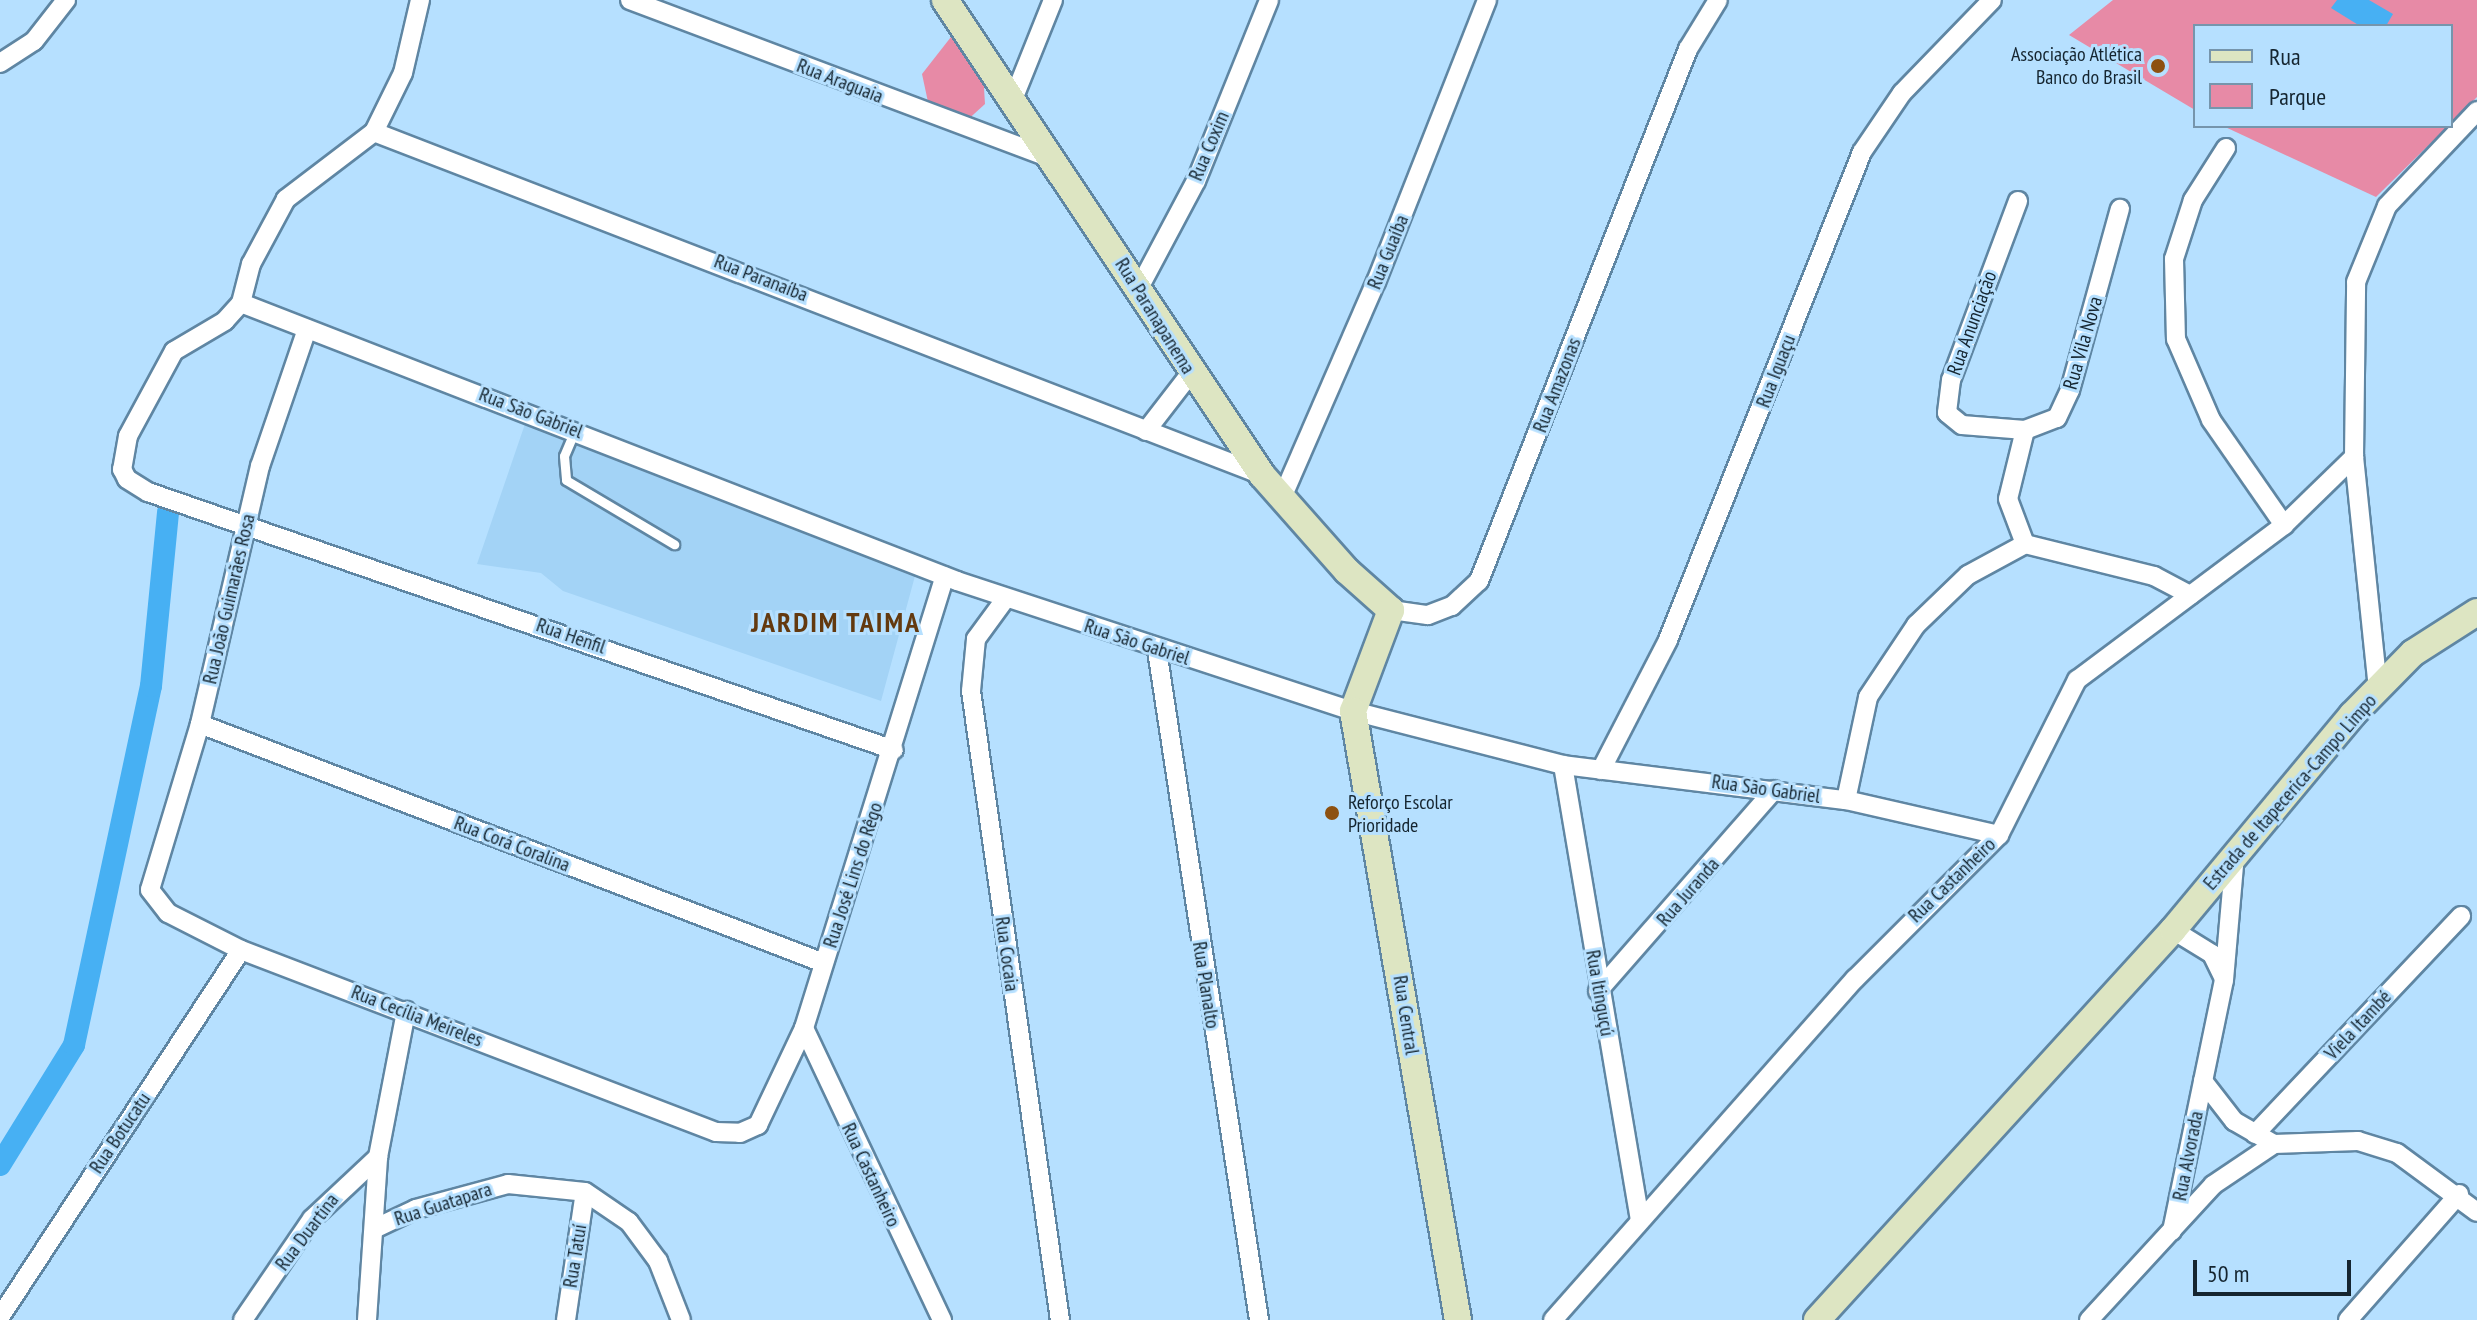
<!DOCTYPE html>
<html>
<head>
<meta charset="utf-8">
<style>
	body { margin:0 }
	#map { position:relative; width:2477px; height:1320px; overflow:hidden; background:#b6e0ff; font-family:"PT Sans Narrow",sans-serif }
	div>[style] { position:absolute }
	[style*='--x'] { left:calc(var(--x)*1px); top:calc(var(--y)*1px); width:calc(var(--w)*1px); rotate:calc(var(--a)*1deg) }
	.built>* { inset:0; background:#a3d3f6 }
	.green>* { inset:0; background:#e78aa6 }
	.water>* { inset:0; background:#47b0f3 }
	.canal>* { height:22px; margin:-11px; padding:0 11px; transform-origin:11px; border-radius:11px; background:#47b0f3 }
	.roads { filter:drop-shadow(2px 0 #5f86a3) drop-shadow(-2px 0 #5f86a3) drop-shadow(0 2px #5f86a3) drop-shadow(0 -2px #5f86a3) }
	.lane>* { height:9px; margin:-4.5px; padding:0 4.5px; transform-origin:4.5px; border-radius:4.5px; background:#fff }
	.street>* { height:18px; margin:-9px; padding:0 9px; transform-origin:9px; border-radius:9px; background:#fff }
	.secondary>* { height:26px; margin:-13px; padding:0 13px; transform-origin:13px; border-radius:13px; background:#dde5c2 }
	.dots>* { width:22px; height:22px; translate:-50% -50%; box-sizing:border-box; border:4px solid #b6e0ff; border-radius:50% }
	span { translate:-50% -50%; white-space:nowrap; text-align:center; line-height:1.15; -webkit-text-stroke:6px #b6e0ff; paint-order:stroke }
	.poi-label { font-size:20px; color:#152530 }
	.right { translate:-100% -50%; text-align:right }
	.left { translate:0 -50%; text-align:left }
	.street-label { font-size:20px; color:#152530 }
	.district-label { font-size:28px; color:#63390f; font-weight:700; letter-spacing:2px }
	.legend { position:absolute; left:2193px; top:24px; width:260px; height:104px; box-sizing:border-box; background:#b6e0ff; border:2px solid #7695ac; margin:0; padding:10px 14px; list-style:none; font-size:24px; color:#152530 }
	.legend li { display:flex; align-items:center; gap:16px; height:40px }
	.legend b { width:40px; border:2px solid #7695ac }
	.scale { position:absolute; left:2193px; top:1260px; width:158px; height:36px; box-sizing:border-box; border:4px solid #152530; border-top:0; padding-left:10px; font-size:24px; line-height:28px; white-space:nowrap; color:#152530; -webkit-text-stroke:6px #b6e0ff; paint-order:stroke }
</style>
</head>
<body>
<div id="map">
	<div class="built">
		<div style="clip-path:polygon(526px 421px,915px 576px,881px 701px,563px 591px,541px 573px,477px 564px)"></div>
	</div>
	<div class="green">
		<div style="clip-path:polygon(2113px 0,2477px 0,2477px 97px,2451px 123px,2451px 26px,2195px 26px,2195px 110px,2069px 35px)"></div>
		<div style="clip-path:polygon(958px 28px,983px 71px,985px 104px,963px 124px,928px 102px,922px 74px)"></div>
		<div style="clip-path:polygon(2223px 126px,2448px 126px,2376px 197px)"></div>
	</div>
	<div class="water">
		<div style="clip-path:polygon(2337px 0,2369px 0,2393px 14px,2386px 26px,2360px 26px,2331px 8px)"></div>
	</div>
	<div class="canal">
		<div style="--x:0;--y:1165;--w:141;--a:-58.3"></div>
		<div style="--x:74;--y:1045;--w:367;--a:-77.9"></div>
		<div style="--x:151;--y:686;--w:175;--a:-84.4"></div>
	</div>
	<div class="roads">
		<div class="lane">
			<div style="--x:575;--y:430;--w:28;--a:113"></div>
			<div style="--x:564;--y:456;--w:24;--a:85"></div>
			<div style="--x:566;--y:480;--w:126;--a:30.7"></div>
		</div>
		<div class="street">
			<div style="--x:420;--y:0;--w:75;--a:103.1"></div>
			<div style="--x:403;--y:73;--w:66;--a:116.2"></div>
			<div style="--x:374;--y:132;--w:111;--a:142.7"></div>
			<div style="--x:286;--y:199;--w:74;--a:118.3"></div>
			<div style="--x:251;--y:264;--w:40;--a:104.4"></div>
			<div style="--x:241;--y:303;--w:24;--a:132"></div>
			<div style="--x:225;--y:321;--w:59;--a:149.5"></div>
			<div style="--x:174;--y:351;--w:97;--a:118.4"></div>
			<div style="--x:128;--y:436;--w:34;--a:100"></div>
			<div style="--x:122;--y:469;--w:11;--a:63"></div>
			<div style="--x:127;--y:479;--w:25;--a:32"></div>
			<div style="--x:148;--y:492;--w:789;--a:19.08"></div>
			<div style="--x:630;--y:0;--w:450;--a:20.6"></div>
			<div style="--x:0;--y:63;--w:40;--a:-32.9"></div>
			<div style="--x:34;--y:41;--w:52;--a:-52"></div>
			<div style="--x:1014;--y:97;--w:105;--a:-68.1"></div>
			<div style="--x:374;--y:132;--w:952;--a:21.12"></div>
			<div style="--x:2226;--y:148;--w:62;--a:122.4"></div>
			<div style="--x:2193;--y:200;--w:62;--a:107.9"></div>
			<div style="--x:2174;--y:259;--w:80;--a:88.6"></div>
			<div style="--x:2176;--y:339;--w:88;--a:66.6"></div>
			<div style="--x:2211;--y:420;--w:128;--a:55.2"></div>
			<div style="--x:2018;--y:201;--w:191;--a:110.5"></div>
			<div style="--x:1951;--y:380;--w:33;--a:97"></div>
			<div style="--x:1947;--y:413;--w:19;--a:39"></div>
			<div style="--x:1962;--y:425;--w:63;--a:4.5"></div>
			<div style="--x:2025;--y:430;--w:34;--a:-21"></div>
			<div style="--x:2057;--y:418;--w:31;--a:-65"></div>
			<div style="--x:2070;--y:390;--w:188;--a:-74.6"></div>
			<div style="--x:1139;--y:288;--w:121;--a:-62"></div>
			<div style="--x:1196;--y:181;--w:195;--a:-68"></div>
			<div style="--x:241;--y:303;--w:768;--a:21.22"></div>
			<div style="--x:957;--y:581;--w:417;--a:18.2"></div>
			<div style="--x:1353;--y:711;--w:217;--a:14.4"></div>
			<div style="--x:1563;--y:765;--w:285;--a:7.1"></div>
			<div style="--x:1846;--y:800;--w:157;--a:12.9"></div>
			<div style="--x:307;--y:329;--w:145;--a:108.9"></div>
			<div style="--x:260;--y:466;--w:265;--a:103.1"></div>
			<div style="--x:200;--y:724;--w:173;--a:106.8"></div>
			<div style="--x:150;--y:890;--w:29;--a:52"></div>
			<div style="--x:168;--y:913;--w:82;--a:26.9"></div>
			<div style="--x:241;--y:950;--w:509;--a:20.96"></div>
			<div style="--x:716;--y:1132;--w:24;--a:2"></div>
			<div style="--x:740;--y:1133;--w:20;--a:-24"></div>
			<div style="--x:758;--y:1125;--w:107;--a:-64.6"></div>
			<div style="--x:804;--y:1028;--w:473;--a:-72.7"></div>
			<div style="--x:2025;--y:430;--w:71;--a:103.8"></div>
			<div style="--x:2008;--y:499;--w:48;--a:69.3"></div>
			<div style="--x:1146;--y:431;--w:72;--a:-52.3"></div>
			<div style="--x:1281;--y:500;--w:238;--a:-66.5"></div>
			<div style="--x:1376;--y:282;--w:303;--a:-68.5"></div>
			<div style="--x:1006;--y:598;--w:51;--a:126.2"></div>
			<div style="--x:976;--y:639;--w:52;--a:95.5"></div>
			<div style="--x:971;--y:691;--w:635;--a:81.95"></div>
			<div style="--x:1391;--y:610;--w:37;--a:8"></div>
			<div style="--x:1428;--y:615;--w:26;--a:-21"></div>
			<div style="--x:1452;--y:606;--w:37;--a:-43"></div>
			<div style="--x:1479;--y:581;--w:572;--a:-68.55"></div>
			<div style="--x:1688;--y:49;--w:57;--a:-58.5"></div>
			<div style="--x:1157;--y:650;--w:678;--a:81.34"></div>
			<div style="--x:2378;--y:689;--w:233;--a:-95.9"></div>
			<div style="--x:2354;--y:457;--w:175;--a:-89.3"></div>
			<div style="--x:2356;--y:282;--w:82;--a:-67.8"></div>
			<div style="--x:2387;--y:206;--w:131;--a:-46.5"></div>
			<div style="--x:200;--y:724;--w:668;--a:20.96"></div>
			<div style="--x:1563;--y:765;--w:462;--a:80.4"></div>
			<div style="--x:1601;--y:770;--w:146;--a:-62.7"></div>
			<div style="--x:1668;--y:640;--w:525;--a:-68.32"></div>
			<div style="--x:1862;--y:152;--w:71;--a:-55.9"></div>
			<div style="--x:1902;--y:93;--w:129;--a:-45.9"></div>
			<div style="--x:1846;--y:800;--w:105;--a:-77.9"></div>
			<div style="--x:1868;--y:697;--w:87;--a:-56.3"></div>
			<div style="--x:1916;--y:625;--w:72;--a:-43.9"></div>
			<div style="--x:1968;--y:575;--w:65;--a:-28.5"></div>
			<div style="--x:2025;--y:544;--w:133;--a:13.9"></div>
			<div style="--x:2154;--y:576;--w:41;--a:27.8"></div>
			<div style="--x:2173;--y:930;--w:46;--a:31.6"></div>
			<div style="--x:2212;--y:954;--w:25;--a:64"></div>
			<div style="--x:1598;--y:991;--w:267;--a:-48.8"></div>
			<div style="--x:804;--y:1028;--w:323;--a:64.7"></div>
			<div style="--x:2203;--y:1081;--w:51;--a:52.2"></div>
			<div style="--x:2234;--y:1121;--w:46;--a:29.9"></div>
			<div style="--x:2274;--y:1144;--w:84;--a:-2"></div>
			<div style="--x:2358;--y:1141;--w:41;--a:17.1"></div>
			<div style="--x:2397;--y:1153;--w:99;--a:36.4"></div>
			<div style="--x:2255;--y:1134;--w:300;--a:-46.6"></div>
			<div style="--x:376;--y:1228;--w:44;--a:-25.4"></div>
			<div style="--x:416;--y:1209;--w:95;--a:-15.2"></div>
			<div style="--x:508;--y:1184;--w:77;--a:5.9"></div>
			<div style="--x:585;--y:1192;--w:53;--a:34.3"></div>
			<div style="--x:629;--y:1222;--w:49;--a:53.4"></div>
			<div style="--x:658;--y:1261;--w:63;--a:68.7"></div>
			<div style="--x:2172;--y:1231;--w:256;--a:-78.3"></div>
			<div style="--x:2224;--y:980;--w:125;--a:-85"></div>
			<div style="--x:0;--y:1317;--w:439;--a:-56.7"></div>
			<div style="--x:243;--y:1320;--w:122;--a:-55.7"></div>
			<div style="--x:312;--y:1219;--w:91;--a:-43.2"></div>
			<div style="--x:378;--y:1157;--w:149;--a:-79.1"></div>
			<div style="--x:367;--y:1320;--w:163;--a:-86.1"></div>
			<div style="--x:566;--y:1320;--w:129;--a:-81.6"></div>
			<div style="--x:1553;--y:1320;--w:456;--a:-48.5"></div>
			<div style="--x:1855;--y:979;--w:204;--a:-45"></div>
			<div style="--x:1999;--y:835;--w:174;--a:-63.3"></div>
			<div style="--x:2077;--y:680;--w:259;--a:-36.8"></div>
			<div style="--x:2284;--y:525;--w:98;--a:-44.2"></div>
			<div style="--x:2089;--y:1320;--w:183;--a:-47.4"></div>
			<div style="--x:2213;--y:1185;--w:73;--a:-33.9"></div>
			<div style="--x:2348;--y:1320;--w:168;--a:-48.6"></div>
		</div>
		<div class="secondary">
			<div style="--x:945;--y:0;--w:571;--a:56.28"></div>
			<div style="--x:1262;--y:475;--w:128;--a:48.5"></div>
			<div style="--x:1347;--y:571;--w:59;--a:41.6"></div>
			<div style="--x:1391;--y:610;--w:108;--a:110.6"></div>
			<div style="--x:1353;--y:711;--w:618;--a:80.22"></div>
			<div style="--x:1817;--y:1320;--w:528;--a:-47.61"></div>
			<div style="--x:2173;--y:930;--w:280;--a:-50.2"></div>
			<div style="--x:2352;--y:715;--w:87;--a:-45.5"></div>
			<div style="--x:2413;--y:653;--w:76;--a:-32.6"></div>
		</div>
	</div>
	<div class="dots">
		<div style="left:2158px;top:66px;background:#8d5111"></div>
		<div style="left:1332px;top:813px;background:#8d5111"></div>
	</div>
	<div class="poi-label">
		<span class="right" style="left:2142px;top:66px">Associação Atlética<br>Banco do Brasil</span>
		<span class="left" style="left:1348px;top:814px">Reforço Escolar<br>Prioridade</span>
	</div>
	<div class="street-label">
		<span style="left:840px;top:81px;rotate:21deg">Rua Araguaia</span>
		<span style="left:1209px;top:146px;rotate:-67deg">Rua Coxim</span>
		<span style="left:1388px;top:252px;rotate:-68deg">Rua Guaíba</span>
		<span style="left:761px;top:278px;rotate:21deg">Rua Paranaíba</span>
		<span style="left:1155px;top:316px;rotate:58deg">Rua Paranapanema</span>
		<span style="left:1972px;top:323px;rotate:-70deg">Rua Anunciação</span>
		<span style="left:2083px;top:343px;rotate:-74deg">Rua Vila Nova</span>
		<span style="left:1776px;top:371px;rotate:-69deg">Rua Iguaçu</span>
		<span style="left:1557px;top:385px;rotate:-69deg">Rua Amazonas</span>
		<span style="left:531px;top:413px;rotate:21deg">Rua São Gabriel</span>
		<span style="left:229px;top:599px;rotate:-77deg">Rua João Guimarães Rosa</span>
		<span style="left:571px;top:636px;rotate:19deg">Rua Henfil</span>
		<span style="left:1137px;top:642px;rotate:18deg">Rua São Gabriel</span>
		<span style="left:1766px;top:789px;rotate:8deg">Rua São Gabriel</span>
		<span style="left:2290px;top:792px;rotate:-49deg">Estrada de Itapecerica-Campo Limpo</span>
		<span style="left:512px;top:844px;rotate:21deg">Rua Corá Coralina</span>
		<span style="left:853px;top:875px;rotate:-72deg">Rua José Lins do Rêgo</span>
		<span style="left:1952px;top:880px;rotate:-44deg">Rua Castanheiro</span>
		<span style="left:1688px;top:892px;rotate:-49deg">Rua Juranda</span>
		<span style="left:1007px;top:954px;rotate:82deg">Rua Cocaia</span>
		<span style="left:1206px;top:985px;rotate:81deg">Rua Planalto</span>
		<span style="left:1600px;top:993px;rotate:80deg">Rua Itinguçú</span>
		<span style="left:1406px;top:1015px;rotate:81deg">Rua Central</span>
		<span style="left:417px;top:1016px;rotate:21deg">Rua Cecília Meireles</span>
		<span style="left:2358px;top:1025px;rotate:-47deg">Viela Itambé</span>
		<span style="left:120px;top:1133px;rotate:-56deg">Rua Botucatu</span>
		<span style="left:2188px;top:1156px;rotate:-79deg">Rua Alvorada</span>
		<span style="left:871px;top:1175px;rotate:65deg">Rua Castanheiro</span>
		<span style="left:443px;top:1204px;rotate:-18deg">Rua Guatapara</span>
		<span style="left:307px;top:1232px;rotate:-53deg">Rua Duartina</span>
		<span style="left:575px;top:1256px;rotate:-81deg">Rua Tatuí</span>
	</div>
	<div class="district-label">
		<span style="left:836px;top:622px">JARDIM TAIMA</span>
	</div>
	<ul class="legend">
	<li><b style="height:10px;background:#dde5c2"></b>Rua</li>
	<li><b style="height:22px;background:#e78aa6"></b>Parque</li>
	</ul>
	<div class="scale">50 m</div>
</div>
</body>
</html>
